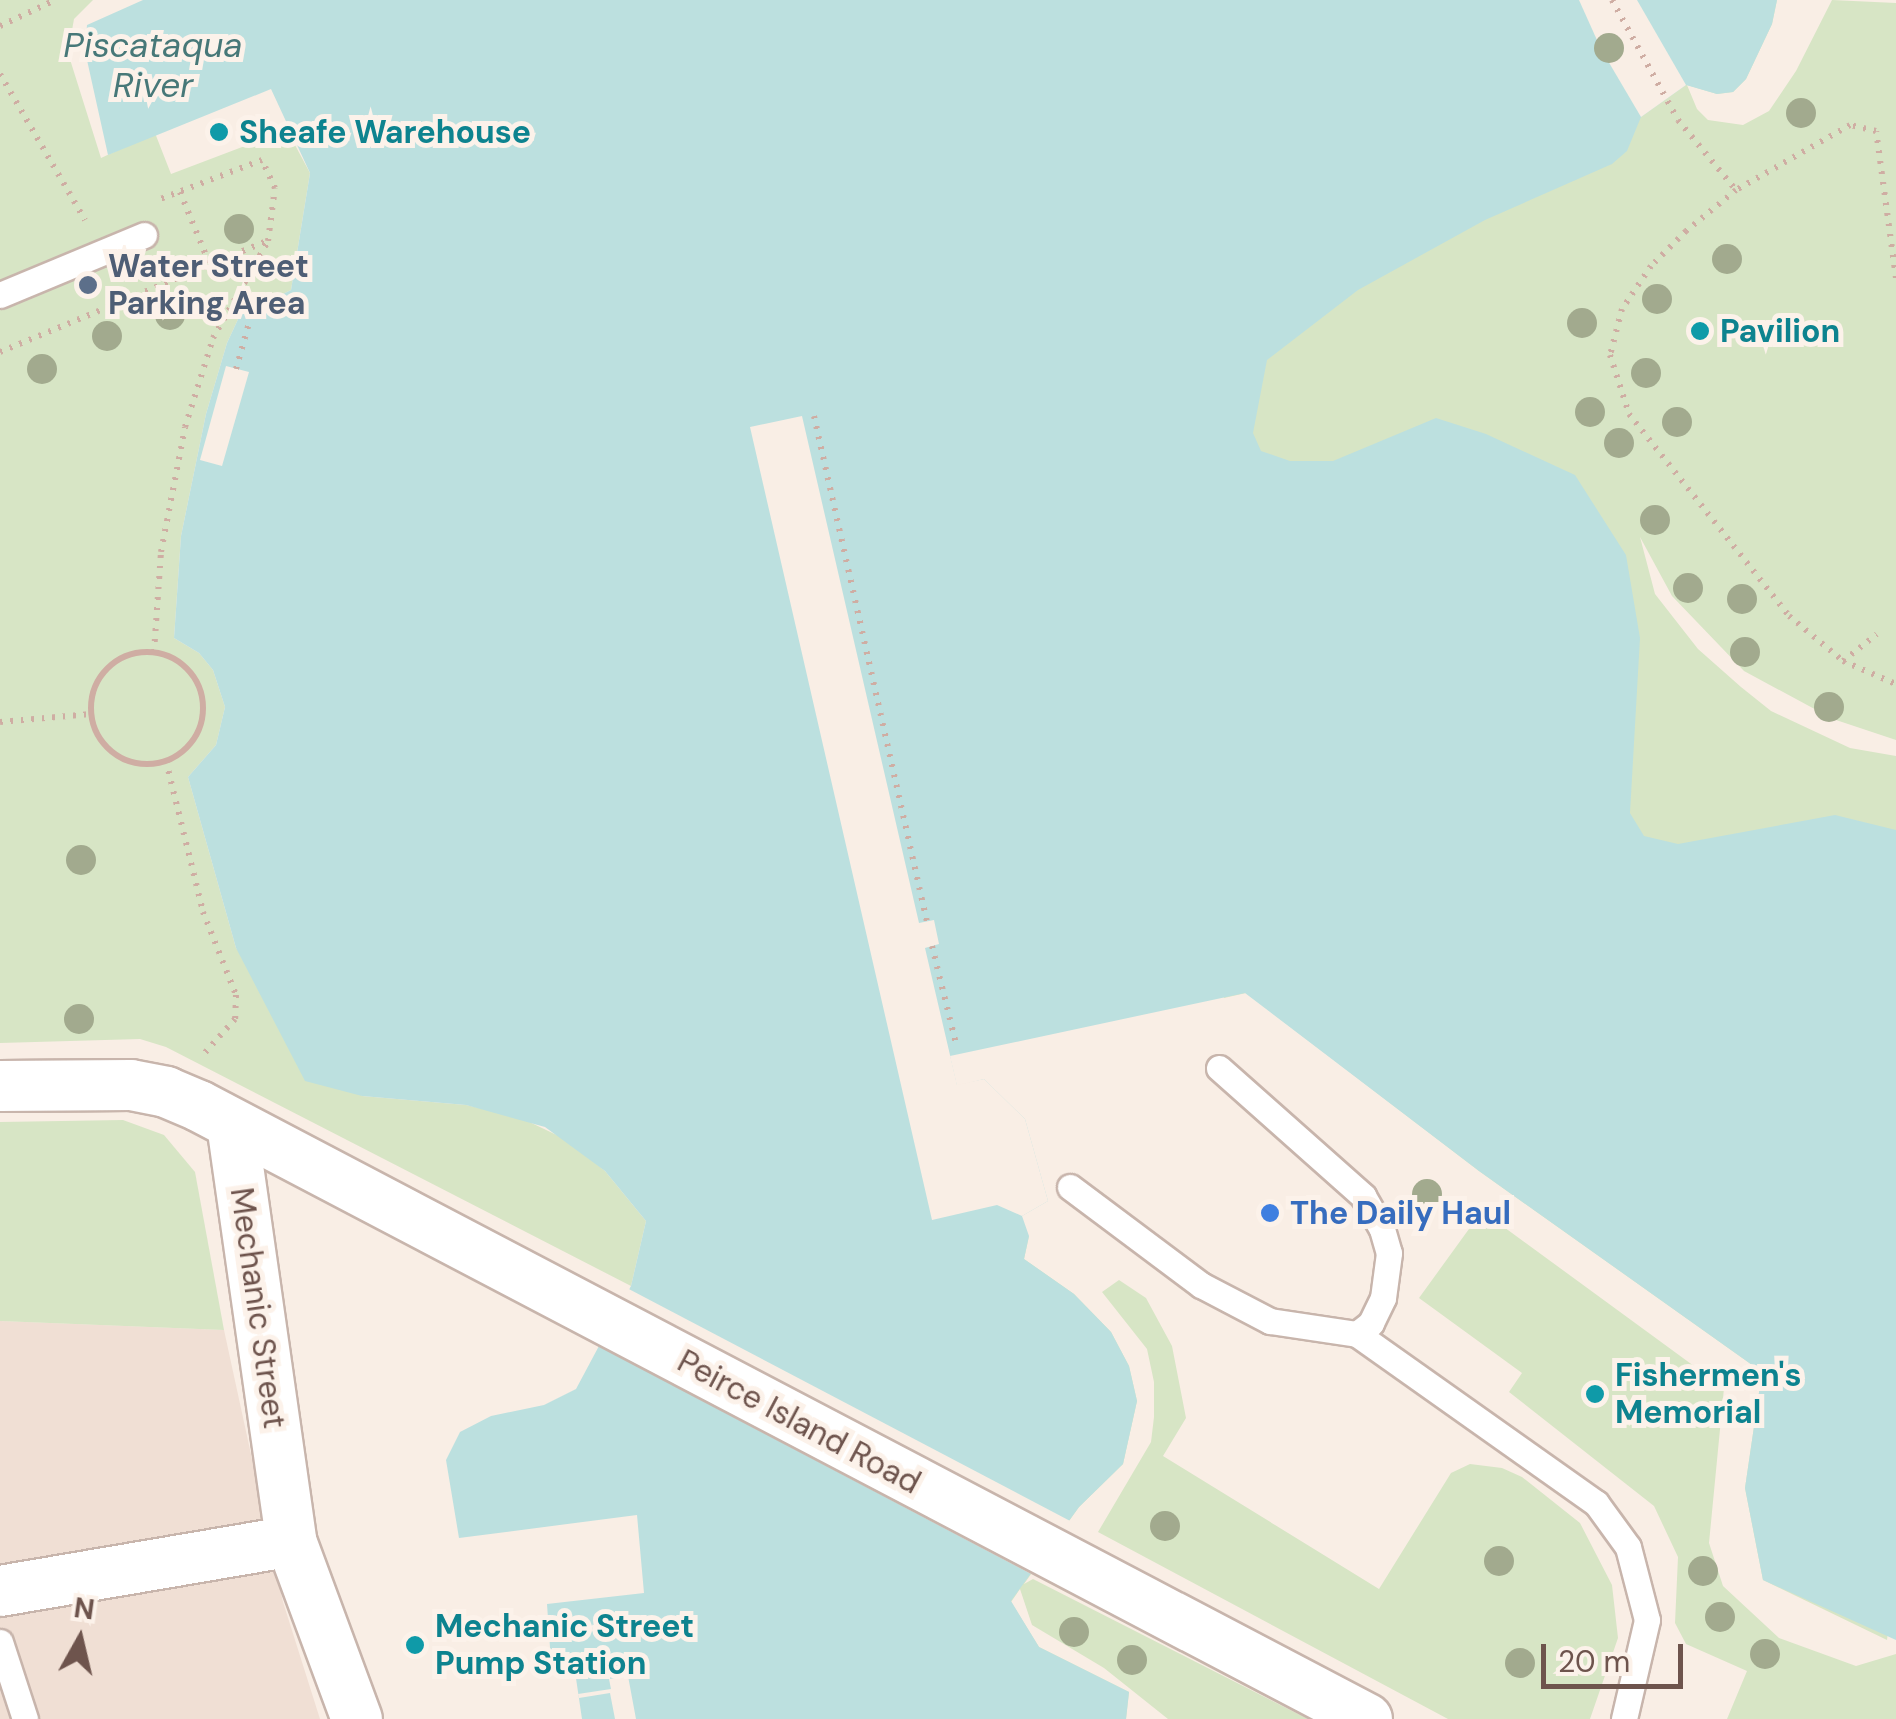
<!DOCTYPE html>
<html>
<head>
<meta charset="utf-8">
<style>
	body { margin:0 }
	#map { position:relative; width:1896px; height:1719px; overflow:hidden; background:#f9eee5; font-family:"DM Sans",sans-serif }
	div>[style] { position:absolute }
	[style*='--x'] { left:calc(var(--x)*1px); top:calc(var(--y)*1px); width:calc(var(--w)*1px); rotate:calc(var(--a)*1deg) }
	.residential>* { inset:0; background:#f0dfd4 }
	.green>* { inset:0; background:#d7e5c5 }
	.water>* { inset:0; background:#bce0df }
	.pier>* { inset:0; background:#f9eee5 }
	.path>* { height:6px; margin-top:-3px; transform-origin:0; background:repeating-linear-gradient(90deg,#cfada3 0 2.5px,transparent 0 10.5px) }
	.path>.ring { margin:-3px; padding:0; box-sizing:content-box; background:none; border:6px solid #cfada3; border-radius:50% }
	.roads { filter:drop-shadow(2px 0 #c8b5ac) drop-shadow(-2px 0 #c8b5ac) drop-shadow(0 2px #c8b5ac) drop-shadow(0 -2px #c8b5ac) }
	.service>* { height:25px; margin:-12.5px; padding:0 12.5px; transform-origin:12.5px; border-radius:12.5px; background:#fff }
	.minor>* { height:50px; margin:-25px; padding:0 25px; transform-origin:25px; border-radius:25px; background:#fff }
	.trees>* { width:30px; height:30px; margin:-15px; border-radius:50%; background:#a2aa8e }
	.dots>* { width:28px; height:28px; translate:-50% -50%; box-sizing:border-box; border:5px solid #fcf2ea; border-radius:50% }
	span { translate:-50% -50%; white-space:nowrap; text-align:center; line-height:1.15; -webkit-text-stroke:10px #fcf2ea; paint-order:stroke }
	.culture-label { font-size:32px; color:#0d838f; font-weight:700 }
	.left { translate:0 -50%; text-align:left }
	.service-label { font-size:32px; color:#4e5e75; font-weight:700 }
	.shop-label { font-size:32px; color:#366cbe; font-weight:700 }
	.street-label { font-size:32px; color:#6e544d }
	.water-label { font-size:35px; color:#477878; font-style:italic }
	.north { position:absolute; left:30px; top:1589px; width:100px; height:100px; -webkit-text-stroke:8px #fcf2ea; paint-order:stroke; rotate:8deg; font-size:28px; font-weight:700; line-height:40px; text-align:center; color:#6e544d }
	.north::after { content:''; display:block; margin:auto; width:35px; height:45px; background:#6e544d; clip-path:polygon(50% 0,100% 100%,50% 72%,0 100%) }
	.scale { position:absolute; left:1541px; top:1644px; width:142px; height:45px; box-sizing:border-box; border:5px solid #6e544d; border-top:0; padding-left:12px; font-size:30px; line-height:35px; white-space:nowrap; color:#6e544d; -webkit-text-stroke:8px #fcf2ea; paint-order:stroke }
</style>
</head>
<body>
<div id="map">
	<div class="residential">
		<div style="clip-path:polygon(0 1321px,224px 1330px,283px 1602px,320px 1719px,0 1719px)"></div>
	</div>
	<div class="green">
		<div style="clip-path:polygon(0 0,93px 0,74px 19px,68px 53px,101px 158px,155px 133px,171px 174px,287px 130px,310px 173px,291px 290px,240px 315px,227px 343px,206px 414px,181px 536px,174px 638px,199px 653px,213px 670px,225px 707px,216px 745px,188px 777px,236px 948px,362px 1096px,466px 1105px,519px 1117px,567px 1140px,605px 1171px,646px 1221px,631px 1286px,166px 1047px,140px 1039px,0 1043px)"></div>
		<div style="clip-path:polygon(1777px 0,1772px 24px,1746px 79px,1733px 92px,1717px 94px,1687px 85px,1697px 109px,1708px 120px,1743px 125px,1769px 111px,1796px 71px,1832px 0,1896px 3px,1896px 740px,1833px 719px,1744px 671px,1672px 596px,1640px 537px,1655px 594px,1698px 649px,1741px 687px,1771px 711px,1850px 748px,1896px 756px,1896px 1565px,1887px 1640px,1763px 1580px,1745px 1488px,1762px 1372px,1479px 1171px,1246px 993px,1224px 998px,1045px 153px)"></div>
		<div style="clip-path:polygon(123px 1120px,164px 1135px,195px 1172px,224px 1330px,0 1321px,0 1122px)"></div>
		<div style="clip-path:polygon(1482px 1211px,1724px 1388px,1709px 1543px,1723px 1586px,1779px 1638px,1856px 1666px,1896px 1654px,1896px 1719px,1727px 1719px,1747px 1671px,1686px 1644px,1675px 1623px,1678px 1557px,1654px 1506px,1509px 1392px,1522px 1373px,1419px 1298px)"></div>
		<div style="clip-path:polygon(1029px 1236px,1024px 1259px,1074px 1294px,1111px 1332px,1129px 1366px,1137px 1401px,1123px 1464px,1079px 1507px,1024px 1584px,1033px 1579px,1308px 1719px,1168px 1719px,1104px 1668px,1032px 1625px,1020px 1589px,1011px 1602px,1039px 1647px,1129px 1692px,1126px 1719px,1024px 1719px,997px 1609px,1000px 1243px)"></div>
		<div style="clip-path:polygon(1119px 1280px,1146px 1298px,1172px 1346px,1186px 1418px,1163px 1456px,1379px 1589px,1451px 1473px,1470px 1464px,1502px 1468px,1522px 1477px,1580px 1523px,1612px 1585px,1618px 1638px,1590px 1719px,1448px 1719px,1098px 1532px,1151px 1442px,1154px 1417px,1154px 1382px,1147px 1349px,1102px 1292px)"></div>
	</div>
	<div class="water">
		<div style="clip-path:polygon(143px 0,1777px 0,1772px 24px,1746px 79px,1733px 92px,1717px 94px,1686px 85px,1641px 117px,1627px 151px,1612px 164px,1485px 220px,1358px 290px,1267px 360px,1253px 433px,1261px 451px,1290px 461px,1333px 461px,1436px 418px,1486px 434px,1575px 475px,1626px 555px,1640px 638px,1630px 813px,1644px 836px,1678px 844px,1835px 815px,1896px 830px,1896px 1640px,1763px 1580px,1745px 1488px,1762px 1372px,1479px 1171px,1245px 993px,950px 1056px,957px 1086px,984px 1079px,1025px 1119px,1048px 1201px,1022px 1216px,1029px 1236px,1024px 1259px,1074px 1294px,1111px 1332px,1129px 1366px,1137px 1401px,1123px 1464px,1079px 1507px,1011px 1601px,1039px 1647px,1129px 1692px,1126px 1719px,582px 1719px,573px 1658px,551px 1662px,547px 1604px,644px 1593px,637px 1515px,459px 1538px,446px 1460px,460px 1432px,491px 1416px,544px 1405px,576px 1389px,631px 1286px,646px 1221px,605px 1171px,545px 1127px,466px 1105px,362px 1096px,305px 1081px,236px 948px,188px 777px,216px 745px,225px 707px,213px 670px,199px 653px,174px 638px,181px 536px,206px 414px,227px 343px,240px 315px,291px 290px,310px 173px,271px 89px,108px 155px,85px 51px,87px 25px)"></div>
	</div>
	<div class="pier">
		<div style="clip-path:polygon(1579px 0,1637px 0,1686px 85px,1641px 117px,1601px 49px)"></div>
		<div style="clip-path:polygon(226px 366px,249px 372px,222px 466px,200px 460px)"></div>
		<div style="clip-path:polygon(802px 416px,919px 923px,934px 920px,939px 944px,925px 948px,957px 1085px,984px 1079px,1025px 1119px,1048px 1201px,1022px 1216px,997px 1205px,932px 1220px,750px 427px)"></div>
		<div style="clip-path:polygon(625px 1287px,1074px 1523px,1035px 1576px,593px 1343px)"></div>
		<div style="clip-path:polygon(628px 1676px,636px 1719px,615px 1719px,610px 1693px,579px 1698px,578px 1694px,611px 1689px,609px 1679px)"></div>
	</div>
	<div class="path">
		<div style="--x:1612;--y:0;--w:137;--a:61.2"></div>
		<div style="--x:1678;--y:120;--w:91;--a:50.4"></div>
		<div style="--x:0;--y:26;--w:61;--a:-25.3"></div>
		<div style="--x:0;--y:74;--w:169;--a:59.8"></div>
		<div style="--x:180;--y:192;--w:79;--a:67.7"></div>
		<div style="--x:1896;--y:278;--w:148;--a:-97.7"></div>
		<div style="--x:1876;--y:131;--w:27;--a:-167"></div>
		<div style="--x:1850;--y:125;--w:131;--a:150.3"></div>
		<div style="--x:1736;--y:190;--w:65;--a:140.6"></div>
		<div style="--x:1686;--y:231;--w:49;--a:135"></div>
		<div style="--x:1651;--y:266;--w:52;--a:124"></div>
		<div style="--x:1622;--y:309;--w:48;--a:104.6"></div>
		<div style="--x:1610;--y:355;--w:62;--a:72.1"></div>
		<div style="--x:1629;--y:414;--w:258;--a:51.6"></div>
		<div style="--x:1789;--y:616;--w:70;--a:39.8"></div>
		<div style="--x:1843;--y:661;--w:58;--a:23.5"></div>
		<div style="--x:0;--y:352;--w:289;--a:-22.6"></div>
		<div style="--x:236;--y:369;--w:62;--a:-74.2"></div>
		<div style="--x:814;--y:416;--w:518;--a:77.41"></div>
		<div style="--x:154;--y:652;--w:100;--a:-86"></div>
		<div style="--x:161;--y:552;--w:127;--a:-79.1"></div>
		<div style="--x:185;--y:427;--w:93;--a:-72.5"></div>
		<div style="--x:213;--y:338;--w:112;--a:-60.4"></div>
		<div style="--x:268;--y:241;--w:53;--a:-82.5"></div>
		<div style="--x:275;--y:188;--w:31;--a:-115"></div>
		<div style="--x:262;--y:160;--w:111;--a:159"></div>
		<div class="ring" style="left:91px;top:652px;width:106px;height:106px"></div>
		<div style="--x:1843;--y:661;--w:43;--a:-38.5"></div>
		<div style="--x:0;--y:722;--w:91;--a:-5"></div>
		<div style="--x:166;--y:761;--w:155;--a:76.2"></div>
		<div style="--x:203;--y:912;--w:89;--a:68.3"></div>
		<div style="--x:236;--y:995;--w:24;--a:92"></div>
		<div style="--x:235;--y:1019;--w:50;--a:131.7"></div>
		<div style="--x:932;--y:946;--w:101;--a:76.2"></div>
	</div>
	<div class="roads">
		<div class="service">
			<div style="--x:0;--y:295;--w:156;--a:-22.6"></div>
			<div style="--x:1219;--y:1068;--w:193;--a:41.6"></div>
			<div style="--x:1363;--y:1196;--w:38;--a:60"></div>
			<div style="--x:1382;--y:1229;--w:25;--a:74"></div>
			<div style="--x:1389;--y:1253;--w:45;--a:97.6"></div>
			<div style="--x:1383;--y:1298;--w:28;--a:116"></div>
			<div style="--x:1371;--y:1323;--w:18;--a:142"></div>
			<div style="--x:1357;--y:1334;--w:293;--a:35.3"></div>
			<div style="--x:1596;--y:1503;--w:54;--a:54"></div>
			<div style="--x:1628;--y:1547;--w:75;--a:75.4"></div>
			<div style="--x:1647;--y:1620;--w:102;--a:103.1"></div>
			<div style="--x:1070;--y:1187;--w:164;--a:36.8"></div>
			<div style="--x:1201;--y:1285;--w:78;--a:27.6"></div>
			<div style="--x:1270;--y:1321;--w:88;--a:8.5"></div>
			<div style="--x:0;--y:1642;--w:81;--a:72"></div>
		</div>
		<div class="minor">
			<div style="--x:0;--y:1086;--w:131;--a:-0.4"></div>
			<div style="--x:131;--y:1085;--w:36;--a:11"></div>
			<div style="--x:166;--y:1092;--w:36;--a:23"></div>
			<div style="--x:199;--y:1106;--w:1319;--a:27.69"></div>
			<div style="--x:232;--y:1124;--w:421;--a:81.9"></div>
			<div style="--x:291;--y:1541;--w:190;--a:69.7"></div>
			<div style="--x:0;--y:1591;--w:295;--a:-9.7"></div>
		</div>
	</div>
	<div class="trees">
		<div style="left:1609px;top:48px"></div>
		<div style="left:1801px;top:113px"></div>
		<div style="left:239px;top:229px"></div>
		<div style="left:1727px;top:259px"></div>
		<div style="left:1657px;top:299px"></div>
		<div style="left:170px;top:315px"></div>
		<div style="left:1582px;top:323px"></div>
		<div style="left:107px;top:336px"></div>
		<div style="left:42px;top:369px"></div>
		<div style="left:1646px;top:373px"></div>
		<div style="left:1590px;top:412px"></div>
		<div style="left:1677px;top:422px"></div>
		<div style="left:1619px;top:443px"></div>
		<div style="left:1655px;top:520px"></div>
		<div style="left:1688px;top:588px"></div>
		<div style="left:1742px;top:599px"></div>
		<div style="left:1745px;top:652px"></div>
		<div style="left:1829px;top:707px"></div>
		<div style="left:81px;top:860px"></div>
		<div style="left:79px;top:1019px"></div>
		<div style="left:1427px;top:1194px"></div>
		<div style="left:1165px;top:1526px"></div>
		<div style="left:1499px;top:1561px"></div>
		<div style="left:1703px;top:1571px"></div>
		<div style="left:1720px;top:1617px"></div>
		<div style="left:1074px;top:1632px"></div>
		<div style="left:1765px;top:1654px"></div>
		<div style="left:1132px;top:1660px"></div>
		<div style="left:1520px;top:1663px"></div>
	</div>
	<div class="dots">
		<div style="left:219px;top:132px;background:#0f9aa8"></div>
		<div style="left:88px;top:285px;background:#5c6f8a"></div>
		<div style="left:1700px;top:331px;background:#0f9aa8"></div>
		<div style="left:1270px;top:1213px;background:#3f7fe0"></div>
		<div style="left:1595px;top:1394px;background:#0f9aa8"></div>
		<div style="left:415px;top:1645px;background:#0f9aa8"></div>
	</div>
	<div class="culture-label">
		<span class="left" style="left:239px;top:132px">Sheafe Warehouse</span>
		<span class="left" style="left:1720px;top:331px">Pavilion</span>
		<span class="left" style="left:1615px;top:1394px">Fishermen's<br>Memorial</span>
		<span class="left" style="left:435px;top:1645px">Mechanic Street<br>Pump Station</span>
	</div>
	<div class="service-label">
		<span class="left" style="left:108px;top:285px">Water Street<br>Parking Area</span>
	</div>
	<div class="shop-label">
		<span class="left" style="left:1290px;top:1213px">The Daily Haul</span>
	</div>
	<div class="street-label">
		<span style="left:258px;top:1308px;rotate:82deg">Mechanic Street</span>
		<span style="left:799px;top:1422px;rotate:28deg">Peirce Island Road</span>
	</div>
	<div class="water-label">
		<span style="left:153px;top:65px">Piscataqua<br>River</span>
	</div>
	<div class="north">N</div>
	<div class="scale">20 m</div>
</div>
</body>
</html>
